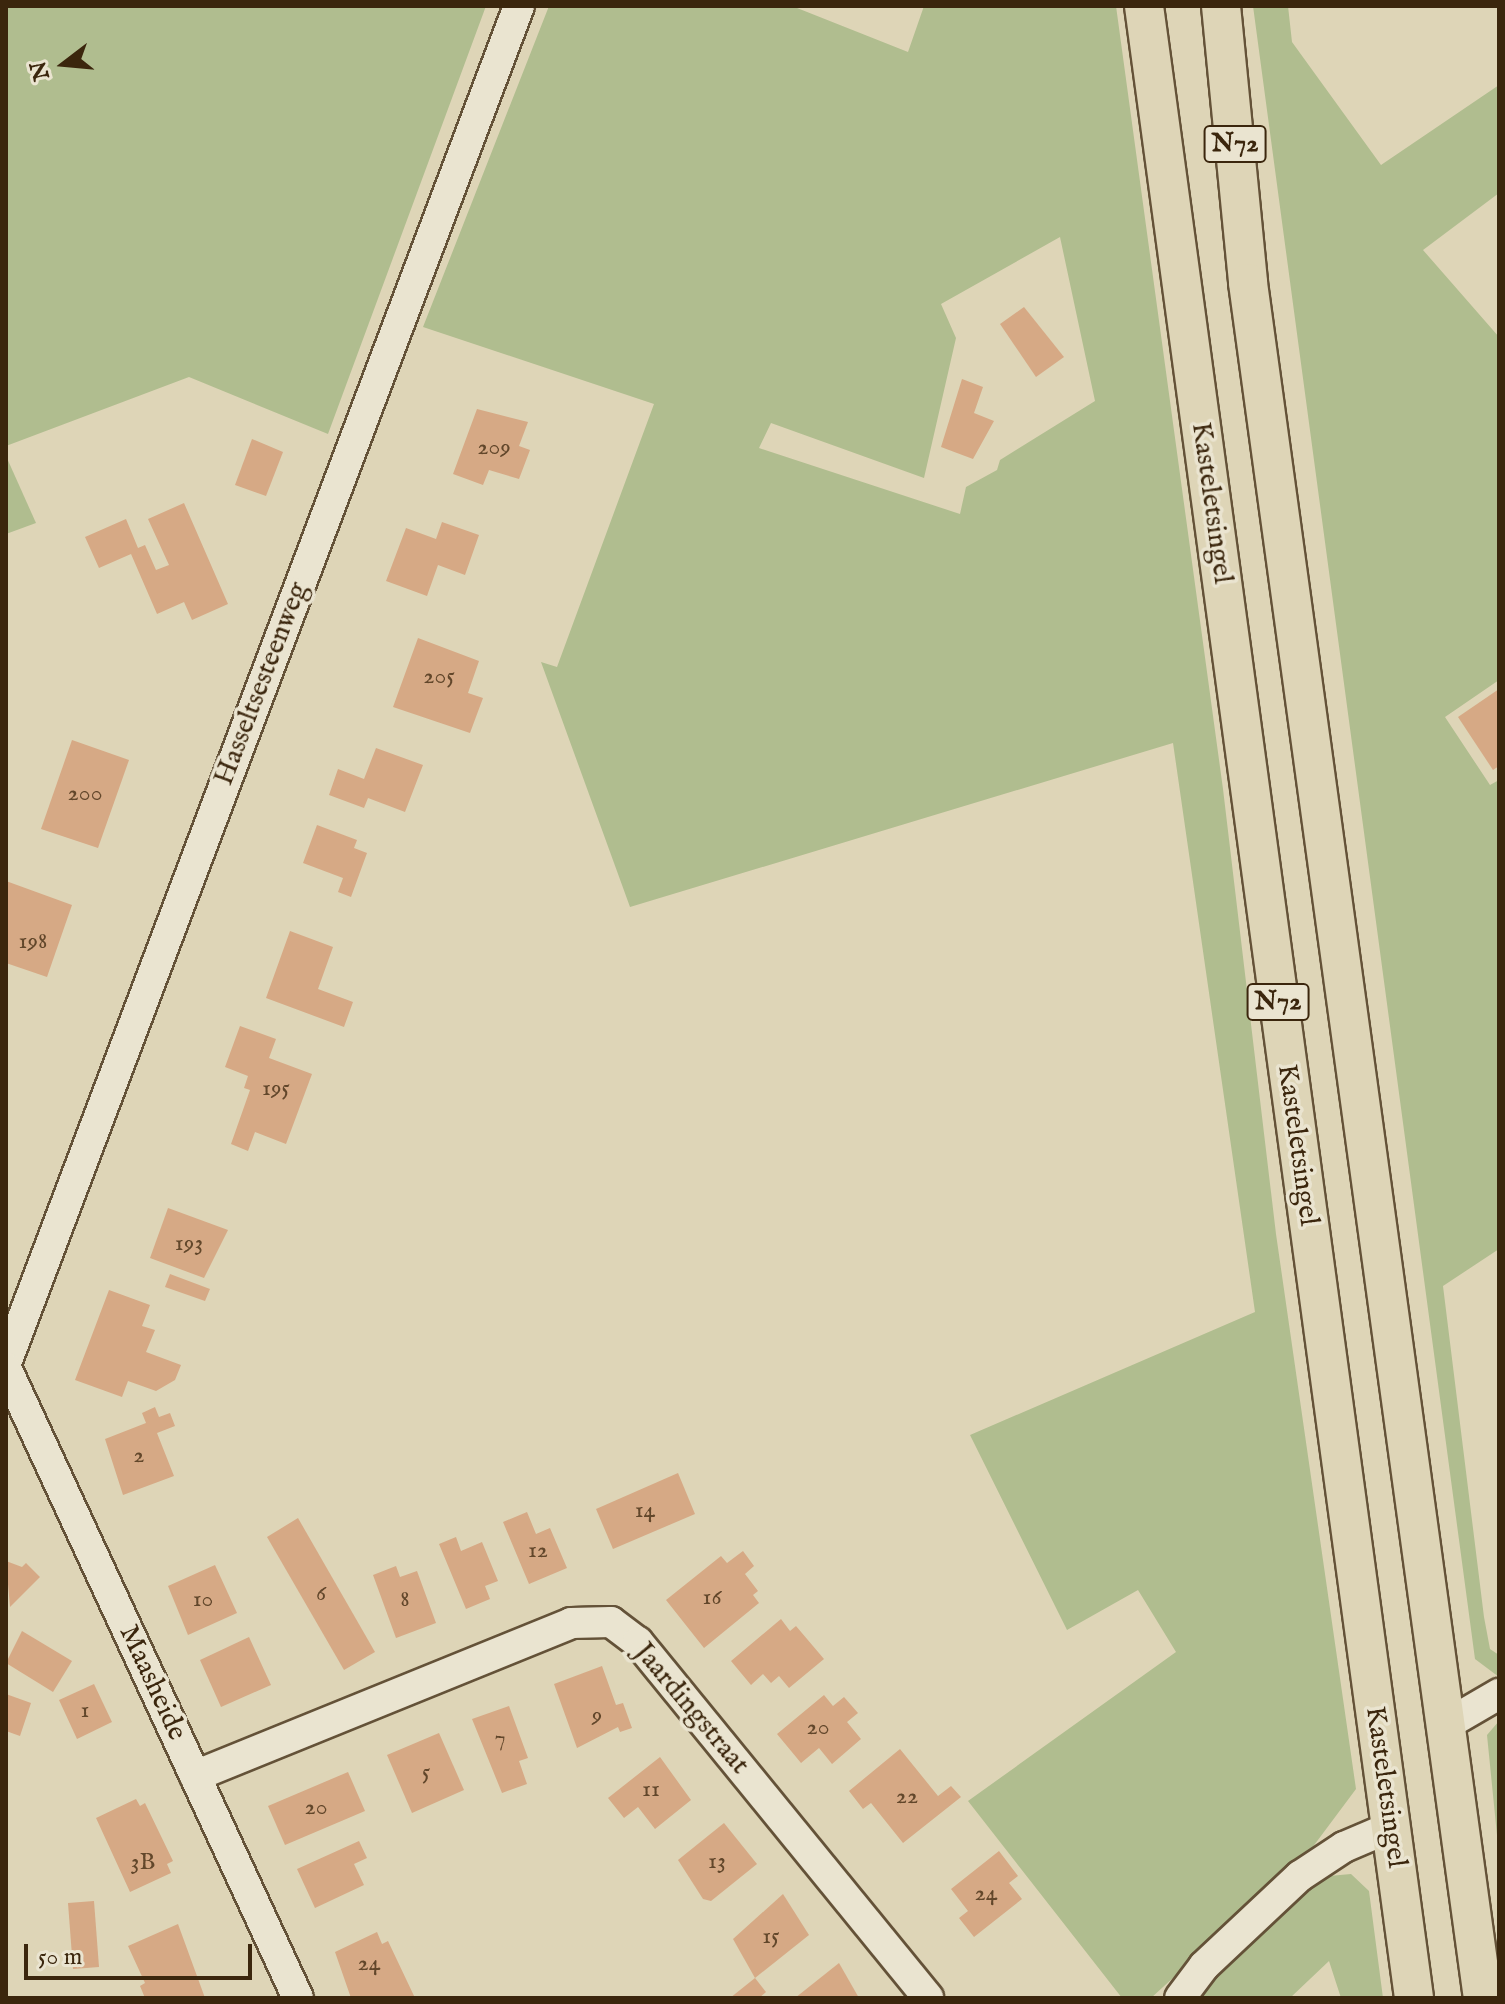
<!DOCTYPE html>
<html>
<head>
<meta charset="utf-8">
<style>
	body { margin:0 }
	#map { position:relative; width:1505px; height:2004px; overflow:hidden; background:#ded5b7; font-family:"IM FELL English",serif }
	div>[style] { position:absolute }
	[style*='--x'] { left:calc(var(--x)*1px); top:calc(var(--y)*1px); width:calc(var(--w)*1px); rotate:calc(var(--a)*1deg) }
	.green>* { inset:0; background:#b0bd8f }
	.building>* { inset:0; background:#d6a985 }
	.roads { filter:drop-shadow(2px 0 #645238) drop-shadow(-2px 0 #645238) drop-shadow(0 2px #645238) drop-shadow(0 -2px #645238) }
	.minor>* { height:30px; margin:-15px; padding:0 15px; transform-origin:15px; border-radius:15px; background:#eae4d0 }
	.major>* { height:38px; margin:-19px; padding:0 19px; transform-origin:19px; border-radius:19px; background:#ded5b7 }
	span { translate:-50% -50%; white-space:nowrap; text-align:center; line-height:1.15; -webkit-text-stroke:7px #eae4d0; paint-order:stroke }
	.number-label { font-size:24px; color:#62472b }
	.number-label span { -webkit-text-stroke-width:0 }
	.shield-label span { padding:2px 6px; background:#eae4d0; border:2px solid; border-radius:6px; -webkit-text-stroke-width:0 }
	.shield-label { font-size:26px; color:#3b260d; font-weight:700 }
	.street-label { font-size:28px; color:#3b260d }
	.frame { position:absolute; inset:0; border:8px solid #3b260d; pointer-events:none }
	.north { position:absolute; left:24px; top:24px; width:80px; height:80px; -webkit-text-stroke:6px #eae4d0; paint-order:stroke; rotate:254deg; font-size:22px; font-weight:700; line-height:32px; text-align:center; color:#3b260d }
	.north::after { content:''; display:block; margin:auto; width:28px; height:36px; background:#3b260d; clip-path:polygon(50% 0,100% 100%,50% 72%,0 100%) }
	.scale { position:absolute; left:24px; top:1944px; width:228px; height:36px; box-sizing:border-box; border:4px solid #3b260d; border-top:0; padding-left:10px; font-size:24px; line-height:28px; white-space:nowrap; color:#3b260d; -webkit-text-stroke:6px #eae4d0; paint-order:stroke }
</style>
</head>
<body>
<div id="map">
	<div class="green">
		<div style="clip-path:polygon(6px 6px,486px 6px,328px 434px,189px 377px,6px 446px)"></div>
		<div style="clip-path:polygon(evenodd,549px 6px,792px 6px,908px 52px,924px 6px,1116px 6px,1223px 789px,1276px 1234px,1356px 1789px,1306px 1856px,1151px 1998px,1122px 1998px,968px 1801px,1176px 1652px,1138px 1590px,1067px 1630px,970px 1435px,1255px 1312px,1173px 743px,630px 907px,541px 662px,557px 667px,654px 404px,423px 327px,549px 6px,1060px 237px,1095px 401px,1000px 460px,997px 470px,966px 487px,960px 514px,759px 448px,771px 423px,924px 478px,956px 338px,941px 304px,1060px 237px)"></div>
		<div style="clip-path:polygon(1253px 6px,1288px 6px,1292px 42px,1381px 165px,1499px 85px,1499px 193px,1423px 250px,1499px 337px,1499px 680px,1445px 717px,1490px 785px,1499px 780px,1499px 1249px,1443px 1286px,1484px 1617px,1490px 1649px,1499px 1655px,1499px 1677px,1475px 1659px)"></div>
		<div style="clip-path:polygon(6px 456px,36px 523px,6px 534px)"></div>
		<div style="clip-path:polygon(1499px 1721px,1499px 1855px,1487px 1735px)"></div>
		<div style="clip-path:polygon(1351px 1874px,1369px 1891px,1383px 1998px,1341px 1998px,1329px 1961px,1290px 1998px,1196px 1998px,1310px 1889px,1329px 1876px)"></div>
	</div>
	<div class="building">
		<div style="clip-path:polygon(1024px 307px,1064px 357px,1036px 377px,1000px 324px)"></div>
		<div style="clip-path:polygon(962px 379px,983px 387px,974px 413px,994px 421px,973px 459px,941px 447px)"></div>
		<div style="clip-path:polygon(477px 409px,528px 422px,519px 446px,530px 450px,519px 479px,489px 470px,483px 485px,453px 474px)"></div>
		<div style="clip-path:polygon(252px 439px,283px 452px,266px 496px,235px 485px)"></div>
		<div style="clip-path:polygon(184px 503px,228px 604px,192px 620px,184px 602px,157px 614px,131px 554px,99px 568px,85px 537px,126px 519px,138px 548px,145px 545px,156px 570px,169px 565px,148px 519px)"></div>
		<div style="clip-path:polygon(442px 522px,479px 535px,465px 575px,438px 565px,427px 596px,386px 581px,406px 528px,436px 539px)"></div>
		<div style="clip-path:polygon(418px 638px,479px 661px,468px 693px,483px 698px,470px 733px,393px 707px)"></div>
		<div style="clip-path:polygon(1499px 689px,1499px 766px,1493px 770px,1458px 717px)"></div>
		<div style="clip-path:polygon(72px 740px,129px 760px,98px 848px,41px 829px)"></div>
		<div style="clip-path:polygon(376px 748px,423px 765px,405px 812px,368px 798px,364px 808px,329px 795px,338px 769px,364px 779px)"></div>
		<div style="clip-path:polygon(317px 825px,357px 840px,354px 848px,367px 853px,351px 897px,338px 892px,343px 878px,303px 863px)"></div>
		<div style="clip-path:polygon(6px 881px,72px 905px,47px 977px,6px 963px)"></div>
		<div style="clip-path:polygon(290px 931px,333px 947px,318px 989px,353px 1002px,344px 1027px,266px 998px)"></div>
		<div style="clip-path:polygon(240px 1026px,276px 1039px,269px 1058px,312px 1074px,286px 1144px,255px 1132px,248px 1151px,231px 1144px,250px 1090px,244px 1088px,248px 1076px,225px 1067px)"></div>
		<div style="clip-path:polygon(168px 1208px,228px 1230px,204px 1278px,150px 1258px)"></div>
		<div style="clip-path:polygon(170px 1274px,210px 1289px,205px 1301px,165px 1287px)"></div>
		<div style="clip-path:polygon(109px 1290px,150px 1305px,142px 1326px,155px 1330px,146px 1352px,181px 1365px,175px 1380px,156px 1391px,128px 1381px,122px 1397px,75px 1380px)"></div>
		<div style="clip-path:polygon(155px 1407px,159px 1417px,170px 1413px,175px 1426px,157px 1433px,174px 1476px,123px 1495px,105px 1439px,146px 1423px,142px 1413px)"></div>
		<div style="clip-path:polygon(678px 1473px,695px 1514px,613px 1549px,596px 1509px)"></div>
		<div style="clip-path:polygon(527px 1512px,536px 1534px,550px 1528px,567px 1568px,529px 1584px,503px 1522px)"></div>
		<div style="clip-path:polygon(298px 1518px,375px 1652px,344px 1670px,267px 1537px)"></div>
		<div style="clip-path:polygon(456px 1537px,461px 1551px,482px 1542px,498px 1581px,485px 1586px,490px 1599px,466px 1609px,439px 1544px)"></div>
		<div style="clip-path:polygon(743px 1551px,754px 1566px,745px 1574px,758px 1591px,753px 1595px,759px 1603px,704px 1648px,666px 1600px,721px 1556px,727px 1563px)"></div>
		<div style="clip-path:polygon(6px 1561px,22px 1567px,26px 1563px,40px 1577px,10px 1607px)"></div>
		<div style="clip-path:polygon(215px 1565px,237px 1613px,188px 1635px,168px 1586px)"></div>
		<div style="clip-path:polygon(396px 1566px,400px 1577px,417px 1571px,436px 1623px,396px 1638px,373px 1575px)"></div>
		<div style="clip-path:polygon(781px 1619px,790px 1631px,796px 1626px,824px 1659px,789px 1688px,779px 1676px,771px 1683px,763px 1674px,751px 1685px,731px 1661px)"></div>
		<div style="clip-path:polygon(22px 1631px,72px 1661px,53px 1692px,6px 1663px)"></div>
		<div style="clip-path:polygon(249px 1637px,271px 1685px,221px 1707px,200px 1660px)"></div>
		<div style="clip-path:polygon(602px 1666px,616px 1705px,623px 1703px,632px 1728px,620px 1732px,618px 1727px,577px 1748px,554px 1684px)"></div>
		<div style="clip-path:polygon(94px 1684px,112px 1722px,77px 1739px,59px 1700px)"></div>
		<div style="clip-path:polygon(6px 1694px,31px 1703px,20px 1736px,6px 1731px)"></div>
		<div style="clip-path:polygon(824px 1695px,833px 1706px,844px 1697px,858px 1713px,847px 1722px,861px 1739px,832px 1764px,819px 1748px,801px 1763px,777px 1734px)"></div>
		<div style="clip-path:polygon(509px 1706px,528px 1758px,519px 1761px,527px 1784px,502px 1793px,472px 1719px)"></div>
		<div style="clip-path:polygon(439px 1733px,464px 1790px,412px 1813px,387px 1755px)"></div>
		<div style="clip-path:polygon(900px 1749px,938px 1796px,951px 1786px,961px 1797px,903px 1843px,871px 1803px,863px 1809px,849px 1791px)"></div>
		<div style="clip-path:polygon(660px 1757px,691px 1800px,655px 1829px,638px 1807px,624px 1818px,608px 1798px)"></div>
		<div style="clip-path:polygon(348px 1772px,365px 1811px,285px 1845px,268px 1806px)"></div>
		<div style="clip-path:polygon(136px 1799px,140px 1806px,145px 1803px,173px 1861px,167px 1864px,171px 1873px,130px 1892px,96px 1818px)"></div>
		<div style="clip-path:polygon(724px 1823px,757px 1864px,711px 1901px,703px 1899px,678px 1860px)"></div>
		<div style="clip-path:polygon(359px 1841px,367px 1858px,354px 1864px,364px 1885px,315px 1908px,297px 1869px)"></div>
		<div style="clip-path:polygon(999px 1851px,1018px 1876px,1009px 1883px,1022px 1899px,974px 1937px,959px 1918px,968px 1911px,951px 1889px)"></div>
		<div style="clip-path:polygon(783px 1894px,809px 1935px,755px 1978px,733px 1939px)"></div>
		<div style="clip-path:polygon(94px 1901px,99px 1967px,73px 1969px,68px 1903px)"></div>
		<div style="clip-path:polygon(178px 1924px,205px 1998px,145px 1998px,140px 1986px,145px 1983px,128px 1946px)"></div>
		<div style="clip-path:polygon(377px 1932px,382px 1944px,388px 1941px,415px 1998px,351px 1998px,335px 1952px)"></div>
		<div style="clip-path:polygon(839px 1963px,859px 1998px,795px 1998px)"></div>
		<div style="clip-path:polygon(755px 1978px,766px 1992px,759px 1998px,730px 1998px)"></div>
	</div>
	<div class="roads">
		<div class="minor">
			<div style="--x:6;--y:1363;--w:1451;--a:-69.29"></div>
			<div style="--x:6;--y:1368;--w:694;--a:65.13"></div>
			<div style="--x:1444;--y:1726;--w:64;--a:-30.2"></div>
			<div style="--x:195;--y:1776;--w:406;--a:-22.1"></div>
			<div style="--x:571;--y:1623;--w:40;--a:-1.4"></div>
			<div style="--x:611;--y:1622;--w:34;--a:37"></div>
			<div style="--x:638;--y:1642;--w:459;--a:50.8"></div>
			<div style="--x:1180;--y:1998;--w:40;--a:-53"></div>
			<div style="--x:1204;--y:1966;--w:132;--a:-43.2"></div>
			<div style="--x:1300;--y:1876;--w:53;--a:-33.4"></div>
			<div style="--x:1344;--y:1847;--w:51;--a:-23.1"></div>
		</div>
		<div class="major">
			<div style="--x:1144;--y:6;--w:2010;--a:82.28"></div>
			<div style="--x:1221;--y:6;--w:278;--a:84.4"></div>
			<div style="--x:1248;--y:283;--w:1731;--a:82.2"></div>
		</div>
	</div>
	<div class="number-label">
		<span style="left:494px;top:448px">209</span>
		<span style="left:439px;top:677px">205</span>
		<span style="left:85px;top:794px">200</span>
		<span style="left:33px;top:942px">198</span>
		<span style="left:276px;top:1089px">195</span>
		<span style="left:189px;top:1244px">193</span>
		<span style="left:139px;top:1456px">2</span>
		<span style="left:645px;top:1511px">14</span>
		<span style="left:538px;top:1551px">12</span>
		<span style="left:321px;top:1594px">6</span>
		<span style="left:712px;top:1598px">16</span>
		<span style="left:203px;top:1600px">10</span>
		<span style="left:405px;top:1600px">8</span>
		<span style="left:85px;top:1711px">1</span>
		<span style="left:597px;top:1716px">9</span>
		<span style="left:818px;top:1728px">20</span>
		<span style="left:500px;top:1739px">7</span>
		<span style="left:426px;top:1773px">5</span>
		<span style="left:651px;top:1790px">11</span>
		<span style="left:907px;top:1797px">22</span>
		<span style="left:316px;top:1808px">20</span>
		<span style="left:717px;top:1862px">13</span>
		<span style="left:143px;top:1863px">3B</span>
		<span style="left:986px;top:1894px">24</span>
		<span style="left:771px;top:1937px">15</span>
		<span style="left:369px;top:1964px">24</span>
	</div>
	<div class="shield-label">
		<span style="left:1235px;top:144px">N72</span>
		<span style="left:1278px;top:1002px">N72</span>
	</div>
	<div class="street-label">
		<span style="left:1211px;top:503px;rotate:82deg">Kasteletsingel</span>
		<span style="left:262px;top:684px;rotate:-69deg">Hasseltsesteenweg</span>
		<span style="left:1297px;top:1145px;rotate:82deg">Kasteletsingel</span>
		<span style="left:152px;top:1683px;rotate:65deg">Maasheide</span>
		<span style="left:691px;top:1709px;rotate:50deg">Jaardingstraat</span>
		<span style="left:1385px;top:1787px;rotate:82deg">Kasteletsingel</span>
	</div>
	<div class="frame"></div>
	<div class="north">N</div>
	<div class="scale">50 m</div>
</div>
</body>
</html>
